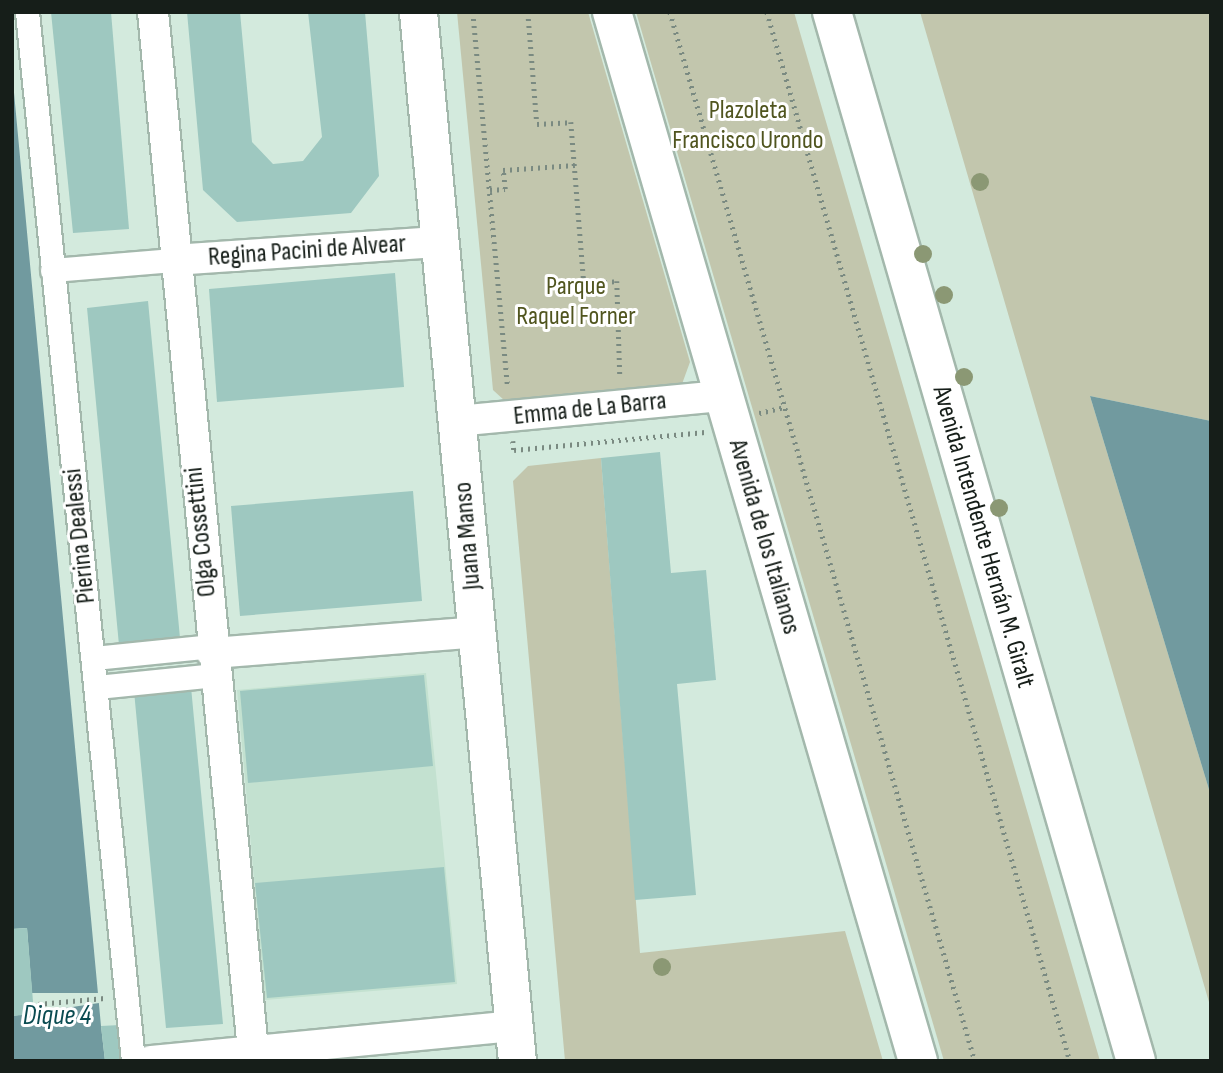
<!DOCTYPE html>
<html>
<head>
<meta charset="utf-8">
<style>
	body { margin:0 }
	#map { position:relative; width:1223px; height:1073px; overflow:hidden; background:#d3eadd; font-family:"Sofia Sans Condensed",sans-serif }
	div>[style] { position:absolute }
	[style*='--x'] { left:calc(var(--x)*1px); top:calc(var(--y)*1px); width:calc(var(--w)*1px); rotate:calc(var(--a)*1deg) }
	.built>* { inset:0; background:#c3e1d0 }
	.green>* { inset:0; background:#c2c6ad }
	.water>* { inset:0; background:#719a9f }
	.pier>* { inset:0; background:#d3eadd }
	.building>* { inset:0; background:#9ec8c0 }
	.path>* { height:4.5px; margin-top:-2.25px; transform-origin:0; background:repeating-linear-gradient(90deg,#7a8a81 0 2px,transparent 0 7px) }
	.roads { filter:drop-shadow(2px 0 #a3b8ac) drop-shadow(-2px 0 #a3b8ac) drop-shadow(0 2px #a3b8ac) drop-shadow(0 -2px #a3b8ac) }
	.pedestrian>* { height:23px; margin:-11.5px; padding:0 11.5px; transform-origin:11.5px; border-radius:11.5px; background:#fff }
	.minor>* { height:30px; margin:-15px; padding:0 15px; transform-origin:15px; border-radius:15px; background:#fff }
	.tertiary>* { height:37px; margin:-18.5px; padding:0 18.5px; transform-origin:18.5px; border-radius:18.5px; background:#fff }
	.secondary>* { height:38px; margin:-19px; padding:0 19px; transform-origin:19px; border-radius:19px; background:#fff }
	.trees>* { width:18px; height:18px; margin:-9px; border-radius:50%; background:#8b9874 }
	span { translate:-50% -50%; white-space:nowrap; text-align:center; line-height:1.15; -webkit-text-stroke:6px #fff; paint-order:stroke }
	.park-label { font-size:26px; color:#50551f }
	.street-label { font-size:26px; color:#161e19 }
	.water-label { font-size:28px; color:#0a4b51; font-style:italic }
	.frame { position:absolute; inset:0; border:14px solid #161e19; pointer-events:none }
</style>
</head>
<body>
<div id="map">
	<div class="built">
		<div style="clip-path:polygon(426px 673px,457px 984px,265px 1000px,237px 690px)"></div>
	</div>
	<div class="green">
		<div style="clip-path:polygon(457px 12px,588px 12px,690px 362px,682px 384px,505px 401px,493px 390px)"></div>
		<div style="clip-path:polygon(636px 12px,794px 12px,1100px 1061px,944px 1061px)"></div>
		<div style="clip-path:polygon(920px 12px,1211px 12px,1211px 421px,1090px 396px,1211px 796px,1211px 1009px)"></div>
		<div style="clip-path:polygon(601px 458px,640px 953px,845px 931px,883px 1061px,565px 1061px,513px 481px,528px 466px)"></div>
	</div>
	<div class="water">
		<div style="clip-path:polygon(12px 71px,101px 1026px,105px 1061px,12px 1061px)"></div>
		<div style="clip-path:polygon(1090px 396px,1211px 421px,1211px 796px)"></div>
	</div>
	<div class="pier">
		<div style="clip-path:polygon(27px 928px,32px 993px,99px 993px,99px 1003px,12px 1016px,12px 929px)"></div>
	</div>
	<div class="building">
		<div style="clip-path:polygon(51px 12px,111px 12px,129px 229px,73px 233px)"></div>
		<div style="clip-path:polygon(187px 12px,240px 12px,252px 142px,273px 164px,303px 161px,322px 137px,308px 12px,365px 12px,379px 176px,351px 213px,237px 222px,203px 190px)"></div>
		<div style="clip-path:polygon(395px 273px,404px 387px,217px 402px,209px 289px)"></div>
		<div style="clip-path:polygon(148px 301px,180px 638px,119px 645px,87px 308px)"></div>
		<div style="clip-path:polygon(660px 452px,671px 573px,706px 570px,716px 680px,677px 684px,696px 895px,635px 900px,601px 458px)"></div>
		<div style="clip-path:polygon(413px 491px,422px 601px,240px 616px,231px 506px)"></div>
		<div style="clip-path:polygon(424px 675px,433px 766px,248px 783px,240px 691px)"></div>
		<div style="clip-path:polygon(191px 687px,223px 1024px,166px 1028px,134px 691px)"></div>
		<div style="clip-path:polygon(444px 867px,455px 982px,267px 998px,255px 883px)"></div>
		<div style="clip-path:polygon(27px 928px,34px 1014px,12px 1016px,12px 929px)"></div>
		<div style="clip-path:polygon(120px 1025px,124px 1061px,105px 1061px,101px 1026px)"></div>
	</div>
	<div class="path">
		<div style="--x:473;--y:12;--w:377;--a:84.7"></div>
		<div style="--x:528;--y:12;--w:112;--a:85.4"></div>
		<div style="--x:537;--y:124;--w:34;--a:-3"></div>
		<div style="--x:571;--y:122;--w:163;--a:85.4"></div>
		<div style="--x:584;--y:284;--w:33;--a:-5"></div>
		<div style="--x:617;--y:281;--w:97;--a:88.2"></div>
		<div style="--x:670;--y:12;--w:1092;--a:73.79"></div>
		<div style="--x:767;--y:12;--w:1092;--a:73.89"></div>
		<div style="--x:490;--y:190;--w:15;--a:-4"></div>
		<div style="--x:505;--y:189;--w:19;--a:-96"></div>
		<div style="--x:503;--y:170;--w:72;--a:-4"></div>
		<div style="--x:759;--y:413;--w:27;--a:-13"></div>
		<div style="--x:513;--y:441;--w:9;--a:84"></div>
		<div style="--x:514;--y:450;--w:192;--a:-5.4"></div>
		<div style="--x:38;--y:1004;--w:67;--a:-5.1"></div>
	</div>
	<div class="roads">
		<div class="pedestrian">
			<div style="--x:27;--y:12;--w:1054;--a:84.23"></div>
			<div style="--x:52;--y:270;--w:122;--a:-4.7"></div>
			<div style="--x:94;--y:658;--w:119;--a:-5.8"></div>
			<div style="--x:97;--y:687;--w:119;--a:-5.8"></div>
		</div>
		<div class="minor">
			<div style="--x:153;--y:12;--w:1044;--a:84.5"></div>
			<div style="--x:174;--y:260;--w:267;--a:-3.9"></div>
			<div style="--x:457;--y:421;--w:266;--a:-5.4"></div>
			<div style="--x:212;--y:653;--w:266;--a:-4.5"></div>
			<div style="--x:151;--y:1061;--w:364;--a:-5.5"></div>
		</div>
		<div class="tertiary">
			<div style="--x:418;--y:12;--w:1054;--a:84.61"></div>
		</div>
		<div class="secondary">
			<div style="--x:612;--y:12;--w:1093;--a:73.74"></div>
			<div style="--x:832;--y:12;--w:1092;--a:73.84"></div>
		</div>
	</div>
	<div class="trees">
		<div style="left:980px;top:182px"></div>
		<div style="left:923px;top:254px"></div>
		<div style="left:944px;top:295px"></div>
		<div style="left:964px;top:377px"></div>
		<div style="left:999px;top:508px"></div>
		<div style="left:662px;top:967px"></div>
	</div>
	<div class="park-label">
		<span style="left:748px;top:126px">Plazoleta<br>Francisco Urondo</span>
		<span style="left:576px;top:302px">Parque<br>Raquel Forner</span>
	</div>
	<div class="street-label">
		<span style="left:307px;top:251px;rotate:-4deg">Regina Pacini de Alvear</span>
		<span style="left:590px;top:409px;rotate:-6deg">Emma de La Barra</span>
		<span style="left:201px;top:532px;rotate:-96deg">Olga Cossettini</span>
		<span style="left:80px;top:536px;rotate:-96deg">Pierina Dealessi</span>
		<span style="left:468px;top:536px;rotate:-95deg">Juana Manso</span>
		<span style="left:764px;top:537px;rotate:74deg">Avenida de los Italianos</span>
		<span style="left:983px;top:537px;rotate:74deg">Avenida Intendente Hernán M. Giralt</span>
	</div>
	<div class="water-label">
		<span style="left:57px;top:1016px">Dique 4</span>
	</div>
	<div class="frame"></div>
</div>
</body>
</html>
